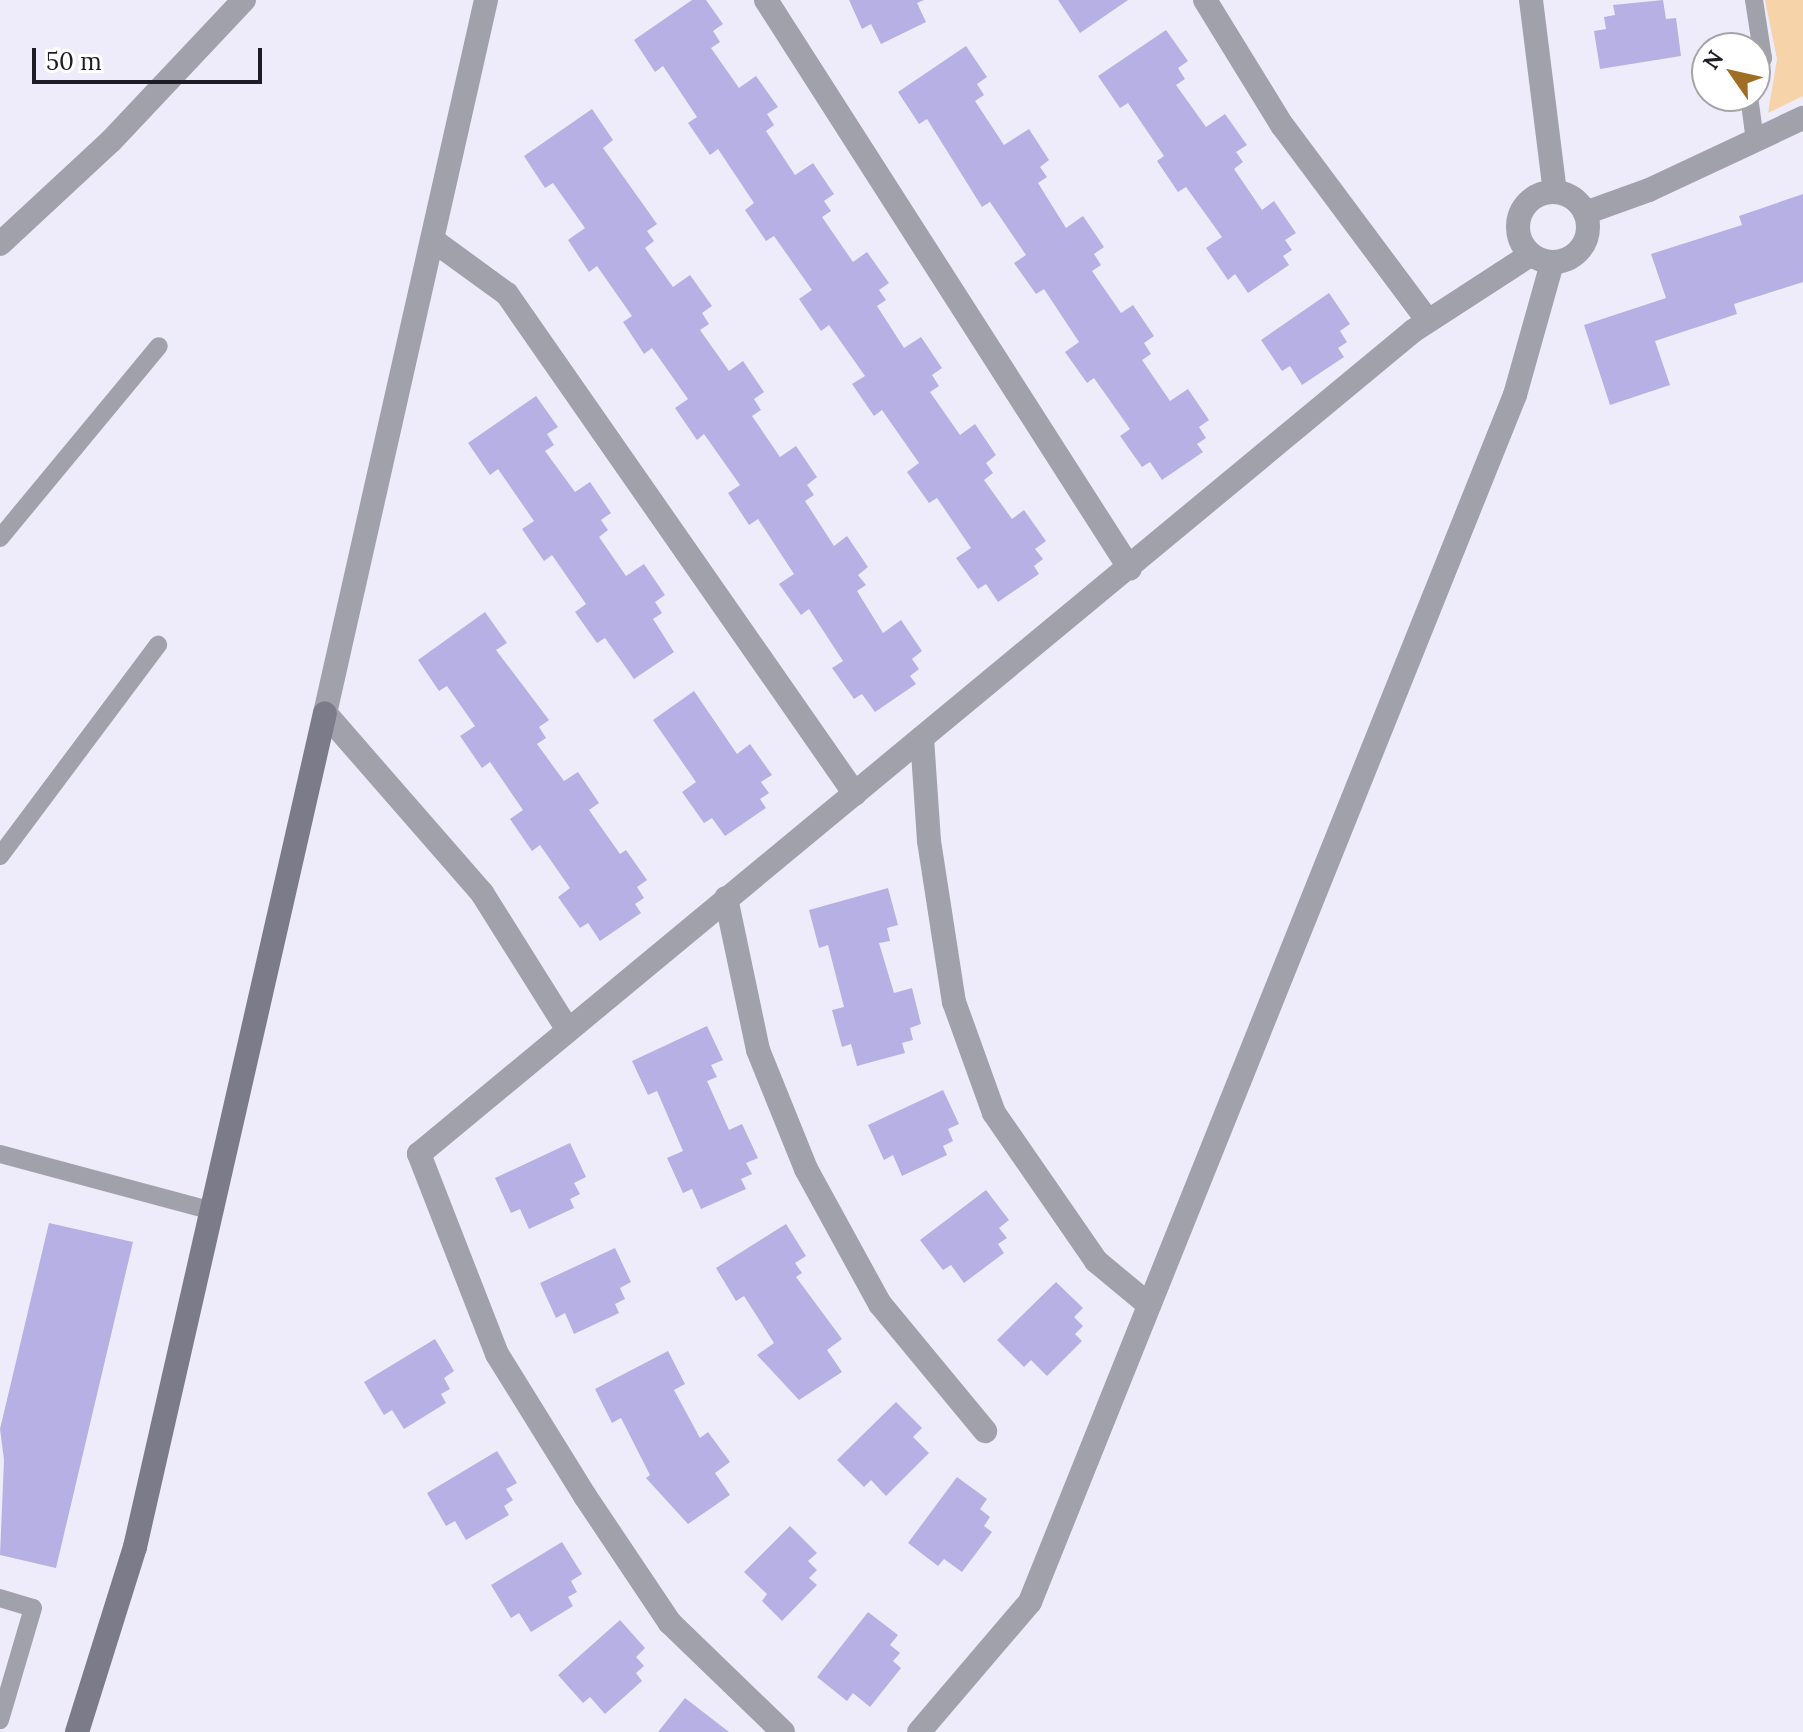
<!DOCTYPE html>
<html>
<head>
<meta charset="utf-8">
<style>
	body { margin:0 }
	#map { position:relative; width:1803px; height:1732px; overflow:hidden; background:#eeecfb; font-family:Lora,serif }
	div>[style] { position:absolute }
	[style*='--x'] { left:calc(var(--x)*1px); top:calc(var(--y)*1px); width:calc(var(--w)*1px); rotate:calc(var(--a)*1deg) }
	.green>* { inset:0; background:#f7d3a9 }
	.building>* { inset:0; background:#b6b0e4 }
	.lane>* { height:18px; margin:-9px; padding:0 9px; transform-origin:9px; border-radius:9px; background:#a1a1ab }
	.street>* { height:24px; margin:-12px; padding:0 12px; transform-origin:12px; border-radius:12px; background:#a1a1ab }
	.street>.ring { margin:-12px; padding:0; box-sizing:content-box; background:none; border:24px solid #a1a1ab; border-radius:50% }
	.secondary>* { height:24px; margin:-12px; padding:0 12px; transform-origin:12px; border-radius:12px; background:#7c7b8a }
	span { translate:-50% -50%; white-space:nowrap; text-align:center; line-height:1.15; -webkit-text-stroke:7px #fff; paint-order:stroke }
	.north { position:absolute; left:1691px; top:32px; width:80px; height:80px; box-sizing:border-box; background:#fff; border:2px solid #a5a5a8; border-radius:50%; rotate:304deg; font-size:22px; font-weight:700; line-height:32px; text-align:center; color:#1e1d25 }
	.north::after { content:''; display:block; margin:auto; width:28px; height:36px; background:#a06d24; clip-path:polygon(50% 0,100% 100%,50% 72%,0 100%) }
	.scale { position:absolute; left:32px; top:48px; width:230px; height:36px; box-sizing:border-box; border:4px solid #1e1d25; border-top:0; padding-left:10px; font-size:24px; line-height:28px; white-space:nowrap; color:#1e1d25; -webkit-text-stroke:6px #fff; paint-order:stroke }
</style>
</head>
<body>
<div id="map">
	<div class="green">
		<div style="clip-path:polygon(1765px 0,1803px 0,1803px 96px,1768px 113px,1777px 59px)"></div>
	</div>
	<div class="building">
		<div style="clip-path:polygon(692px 0,706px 0,723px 24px,713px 31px,720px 42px,711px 48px,739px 88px,756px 76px,778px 107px,767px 114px,774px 125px,766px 131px,795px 175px,813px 163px,834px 194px,824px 201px,831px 211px,822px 217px,853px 262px,867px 252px,889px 283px,879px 290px,886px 300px,877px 306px,904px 348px,921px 337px,942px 368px,932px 375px,939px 386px,930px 392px,960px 435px,975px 424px,996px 455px,986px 463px,993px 473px,984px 480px,1012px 519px,1024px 510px,1046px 541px,1035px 549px,1043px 559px,1034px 566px,1039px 574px,998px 602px,986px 584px,978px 589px,956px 558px,971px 548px,937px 498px,929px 503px,907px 472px,919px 463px,882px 410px,874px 416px,852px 384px,865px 376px,829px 325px,821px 331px,799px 299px,812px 290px,774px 236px,766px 241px,745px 210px,754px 203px,718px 149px,710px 155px,688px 123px,697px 117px,663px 66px,655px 72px,634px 40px)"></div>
		<div style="clip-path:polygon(849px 0,924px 0,917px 3px,926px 22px,881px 44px,871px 24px,862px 29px)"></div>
		<div style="clip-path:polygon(1058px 0,1128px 0,1080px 33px)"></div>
		<div style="clip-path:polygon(1663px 0,1666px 19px,1676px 18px,1681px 56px,1600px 69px,1594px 31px,1606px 29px,1604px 17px,1615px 15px,1613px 5px)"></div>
		<div style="clip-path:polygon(1166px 30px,1188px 61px,1178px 68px,1185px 79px,1176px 85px,1206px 127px,1225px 114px,1247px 145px,1236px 152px,1243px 162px,1234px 169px,1262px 210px,1274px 201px,1296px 233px,1285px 240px,1292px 250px,1283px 256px,1289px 265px,1248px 293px,1235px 274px,1228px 280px,1206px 248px,1222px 237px,1186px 187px,1178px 192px,1157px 161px,1164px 156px,1128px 103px,1120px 108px,1098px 76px)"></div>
		<div style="clip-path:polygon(966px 46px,987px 77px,977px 84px,984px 95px,975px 101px,1004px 145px,1029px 129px,1049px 160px,1040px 167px,1047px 177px,1038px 183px,1066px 228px,1083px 216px,1104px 247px,1094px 254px,1101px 265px,1092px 271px,1121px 313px,1133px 305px,1154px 336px,1144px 343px,1151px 354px,1142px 360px,1170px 401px,1188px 389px,1209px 420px,1199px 427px,1206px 438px,1197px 444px,1203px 452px,1162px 480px,1150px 462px,1142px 467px,1120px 436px,1130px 429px,1094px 378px,1087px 383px,1065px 352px,1079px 342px,1044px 289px,1036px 294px,1014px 263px,1026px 255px,990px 202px,982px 207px,927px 119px,919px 124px,898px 92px)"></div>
		<div style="clip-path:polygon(592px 109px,613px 140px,603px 148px,657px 224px,647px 231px,654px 241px,645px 248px,673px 287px,690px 275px,712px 306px,702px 313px,709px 324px,700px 330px,729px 371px,743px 361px,764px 392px,754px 399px,761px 410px,752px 416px,780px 457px,796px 446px,817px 477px,807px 485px,814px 495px,805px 501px,834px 546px,847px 536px,868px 567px,858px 575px,866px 585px,857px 591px,883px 633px,901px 620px,922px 651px,912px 659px,919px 669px,910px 676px,916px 684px,875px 712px,862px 694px,854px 699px,832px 668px,843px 661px,809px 609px,801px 615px,779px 584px,794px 574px,758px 519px,749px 525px,728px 493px,740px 485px,704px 434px,697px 440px,675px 408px,688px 399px,652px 348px,644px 354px,623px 322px,632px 316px,597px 266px,589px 272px,568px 240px,585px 228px,553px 183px,545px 188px,524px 156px)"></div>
		<div style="clip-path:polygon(1803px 194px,1803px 282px,1734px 304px,1737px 314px,1655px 341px,1670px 385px,1610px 405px,1584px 325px,1666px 298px,1651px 254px,1742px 225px,1739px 216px)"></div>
		<div style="clip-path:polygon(1329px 293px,1350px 324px,1340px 331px,1347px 342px,1338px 348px,1344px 357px,1302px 385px,1290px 366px,1282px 371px,1261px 340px)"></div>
		<div style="clip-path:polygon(536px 396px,558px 427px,547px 434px,554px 445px,545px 451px,575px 492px,590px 482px,611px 513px,601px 520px,608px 530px,599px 537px,626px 576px,644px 564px,665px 595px,655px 602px,662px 613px,653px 619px,674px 652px,634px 679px,605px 638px,597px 643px,575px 612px,586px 604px,552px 555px,544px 561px,522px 529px,534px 521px,498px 469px,490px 475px,468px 443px)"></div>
		<div style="clip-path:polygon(485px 612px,507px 643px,496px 650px,549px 720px,539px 727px,546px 738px,537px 744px,564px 781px,578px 772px,599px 803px,589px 810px,620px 854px,626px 850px,647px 880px,637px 887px,644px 898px,635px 904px,641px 913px,600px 941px,588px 923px,580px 928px,558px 897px,570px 888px,540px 845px,532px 851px,510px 819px,523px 810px,490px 762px,482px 768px,460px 736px,475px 726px,447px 686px,439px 691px,418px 660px)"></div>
		<div style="clip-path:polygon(694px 691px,737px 754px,750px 744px,772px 775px,761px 782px,769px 793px,760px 799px,766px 808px,725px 836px,712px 818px,704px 823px,682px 792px,696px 782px,653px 720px)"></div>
		<div style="clip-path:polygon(888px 888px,898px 925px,887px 928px,890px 941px,879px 943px,894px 993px,912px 988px,921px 1024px,910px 1028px,913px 1040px,902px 1043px,905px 1053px,857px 1066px,851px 1044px,842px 1047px,832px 1010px,844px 1007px,828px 945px,819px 948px,809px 910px)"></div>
		<div style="clip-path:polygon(707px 1026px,723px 1060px,711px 1065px,717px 1077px,707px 1081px,729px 1130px,742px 1124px,758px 1158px,746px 1163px,752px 1174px,741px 1179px,746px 1189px,701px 1209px,692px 1189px,683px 1193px,667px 1158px,683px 1151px,657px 1091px,648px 1095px,632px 1061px)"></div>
		<div style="clip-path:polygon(943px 1090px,959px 1124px,948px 1129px,953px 1141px,943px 1146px,947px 1155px,902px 1176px,893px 1155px,884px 1160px,868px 1125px)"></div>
		<div style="clip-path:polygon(570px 1143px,586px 1177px,574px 1183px,580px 1194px,570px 1199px,574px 1208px,529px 1229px,520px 1209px,511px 1213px,495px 1178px)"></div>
		<div style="clip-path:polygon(986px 1190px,1009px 1220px,999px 1228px,1007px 1238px,998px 1244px,1004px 1253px,964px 1283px,951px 1265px,943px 1270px,920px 1240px)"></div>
		<div style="clip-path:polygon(49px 1223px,133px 1242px,56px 1568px,0 1555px,4px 1460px,0 1429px)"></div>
		<div style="clip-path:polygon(786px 1224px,806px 1256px,795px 1263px,802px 1273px,796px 1277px,842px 1339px,827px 1350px,842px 1372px,799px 1400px,757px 1355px,774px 1343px,744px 1296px,736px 1301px,716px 1268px)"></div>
		<div style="clip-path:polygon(615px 1248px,631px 1282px,620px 1288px,625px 1299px,615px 1304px,619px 1313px,574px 1334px,565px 1313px,556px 1318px,540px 1283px)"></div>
		<div style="clip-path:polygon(1056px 1282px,1083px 1308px,1074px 1317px,1083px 1326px,1075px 1334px,1082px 1341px,1047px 1376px,1031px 1360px,1024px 1367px,997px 1340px)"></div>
		<div style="clip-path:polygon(435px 1339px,454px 1371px,444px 1378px,450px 1389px,441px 1394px,446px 1403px,404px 1429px,392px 1410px,384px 1415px,364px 1382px)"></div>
		<div style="clip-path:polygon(668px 1351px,685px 1384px,674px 1390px,700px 1438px,708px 1432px,730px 1462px,715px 1473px,730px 1495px,688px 1524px,646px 1478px,650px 1475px,621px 1418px,612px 1423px,595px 1389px)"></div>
		<div style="clip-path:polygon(896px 1402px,922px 1428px,913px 1437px,929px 1453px,886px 1496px,871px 1480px,864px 1487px,837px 1460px)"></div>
		<div style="clip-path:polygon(497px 1451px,517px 1483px,506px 1489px,513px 1500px,504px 1506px,509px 1515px,466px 1540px,455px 1521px,446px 1526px,427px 1493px)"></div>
		<div style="clip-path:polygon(957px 1477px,987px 1499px,980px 1509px,990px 1517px,984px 1526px,992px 1532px,962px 1572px,944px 1559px,938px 1566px,908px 1543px)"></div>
		<div style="clip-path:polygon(790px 1526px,817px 1553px,808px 1561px,817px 1570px,809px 1578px,817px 1585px,782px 1621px,762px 1601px,767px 1594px,744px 1572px)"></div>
		<div style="clip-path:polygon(562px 1542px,582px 1574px,571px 1581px,577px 1592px,568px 1597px,573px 1606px,531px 1632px,519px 1613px,511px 1618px,491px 1585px)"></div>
		<div style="clip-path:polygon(868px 1612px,898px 1635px,890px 1645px,900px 1653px,893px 1661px,901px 1668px,870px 1707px,853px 1693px,847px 1701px,817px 1677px)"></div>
		<div style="clip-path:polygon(620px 1620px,645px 1648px,636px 1657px,644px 1666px,636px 1673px,642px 1681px,605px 1714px,590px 1697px,583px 1703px,558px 1675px)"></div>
		<div style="clip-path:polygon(685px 1698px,729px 1732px,658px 1732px)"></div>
	</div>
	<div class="lane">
		<div style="--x:1754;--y:0;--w:59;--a:81.2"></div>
		<div style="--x:1763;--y:58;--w:22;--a:111"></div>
		<div style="--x:1749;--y:96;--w:45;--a:82.4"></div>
		<div style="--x:0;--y:538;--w:249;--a:-50.4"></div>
		<div style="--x:0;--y:856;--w:264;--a:-53.2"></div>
		<div style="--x:0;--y:1154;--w:220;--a:15"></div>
		<div style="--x:0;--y:1598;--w:34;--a:17"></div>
		<div style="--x:33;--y:1608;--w:117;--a:106.4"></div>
	</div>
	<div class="street">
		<div style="--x:486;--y:0;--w:731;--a:102.72"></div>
		<div style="--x:325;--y:713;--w:239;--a:48.9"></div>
		<div style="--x:482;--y:893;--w:162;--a:57.9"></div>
		<div style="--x:766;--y:0;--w:675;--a:57.39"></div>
		<div style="--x:1205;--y:0;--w:147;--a:58.4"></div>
		<div style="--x:1282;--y:125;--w:244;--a:53.3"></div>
		<div style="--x:1531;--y:0;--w:193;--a:82.9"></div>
		<div class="ring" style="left:1518px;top:192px;width:46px;height:46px"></div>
		<div style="--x:1585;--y:213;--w:68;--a:-19.8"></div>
		<div style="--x:1649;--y:190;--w:170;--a:-25.1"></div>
		<div style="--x:434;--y:241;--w:90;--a:36"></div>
		<div style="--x:507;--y:294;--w:609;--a:55.16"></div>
		<div style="--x:0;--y:244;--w:151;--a:-42.9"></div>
		<div style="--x:111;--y:141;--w:194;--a:-46.7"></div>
		<div style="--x:922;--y:738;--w:103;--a:86.1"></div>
		<div style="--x:929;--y:841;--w:163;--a:81.2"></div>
		<div style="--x:954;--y:1002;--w:118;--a:70.2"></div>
		<div style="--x:994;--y:1113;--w:180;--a:55.4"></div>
		<div style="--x:1096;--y:1261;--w:69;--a:39.7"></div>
		<div style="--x:726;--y:898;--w:155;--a:78.1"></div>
		<div style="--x:758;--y:1050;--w:128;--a:68"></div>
		<div style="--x:806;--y:1169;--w:154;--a:61.3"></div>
		<div style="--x:880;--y:1304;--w:165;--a:50.4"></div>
		<div style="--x:783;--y:1732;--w:157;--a:-136"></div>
		<div style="--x:670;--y:1623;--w:153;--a:-123.8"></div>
		<div style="--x:585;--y:1496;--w:167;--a:-121.8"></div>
		<div style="--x:497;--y:1354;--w:215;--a:-111.3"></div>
		<div style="--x:419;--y:1154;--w:1290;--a:-39.62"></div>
		<div style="--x:1413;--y:331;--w:140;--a:-33"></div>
		<div style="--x:919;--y:1732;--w:171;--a:-49.5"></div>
		<div style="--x:1030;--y:1602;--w:1301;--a:-68.11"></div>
		<div style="--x:1515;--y:395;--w:137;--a:-74.3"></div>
	</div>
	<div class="secondary">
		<div style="--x:77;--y:1732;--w:194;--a:-72.6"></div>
		<div style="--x:135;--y:1547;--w:855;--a:-77.17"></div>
	</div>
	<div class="north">N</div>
	<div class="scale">50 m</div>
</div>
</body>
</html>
